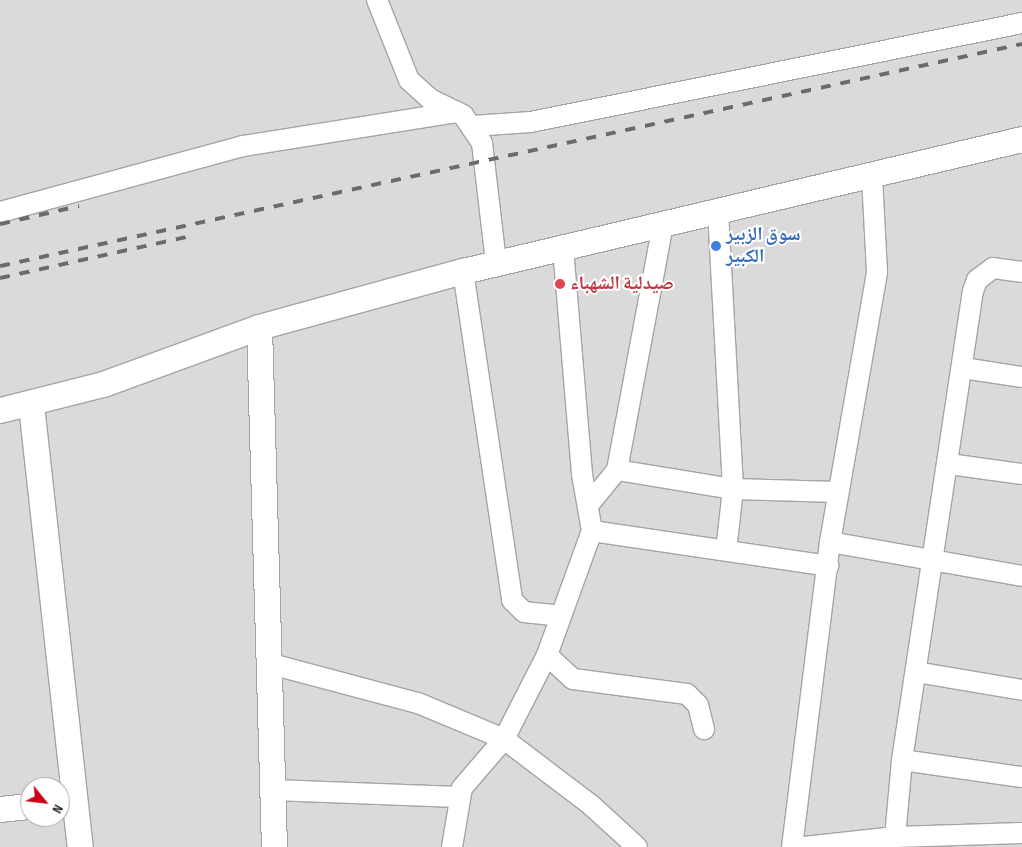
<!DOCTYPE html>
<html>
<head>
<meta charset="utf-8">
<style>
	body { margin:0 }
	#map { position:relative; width:1022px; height:847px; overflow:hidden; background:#efe9e3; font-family:"Sofia Sans Condensed","Noto Naskh Arabic",sans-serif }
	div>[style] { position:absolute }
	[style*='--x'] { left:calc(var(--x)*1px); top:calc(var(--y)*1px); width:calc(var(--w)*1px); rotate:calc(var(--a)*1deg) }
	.residential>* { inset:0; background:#dbdada }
	.roads { filter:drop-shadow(1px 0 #a4a4a4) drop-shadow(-1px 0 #a4a4a4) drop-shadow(0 1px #a4a4a4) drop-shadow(0 -1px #a4a4a4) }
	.minor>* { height:20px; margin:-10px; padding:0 10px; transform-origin:10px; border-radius:10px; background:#fff }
	.tertiary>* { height:25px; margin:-12.5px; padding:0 12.5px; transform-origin:12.5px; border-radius:12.5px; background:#fff }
	.rail>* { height:4px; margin-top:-2px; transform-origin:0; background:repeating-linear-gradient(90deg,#6b6b6b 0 10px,transparent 0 20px) }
	.dots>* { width:14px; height:14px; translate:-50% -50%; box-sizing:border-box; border:2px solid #fff; border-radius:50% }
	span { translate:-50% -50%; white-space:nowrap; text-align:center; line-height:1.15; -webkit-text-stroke:4px #fff; paint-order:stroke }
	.shop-label { font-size:19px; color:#366cbe; font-weight:700 }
	.left { translate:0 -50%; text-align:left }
	.health-label { font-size:19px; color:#be3a42; font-weight:700 }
	.north { position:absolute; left:20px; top:777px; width:50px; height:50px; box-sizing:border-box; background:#fff; border:1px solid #a5a5a5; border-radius:50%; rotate:119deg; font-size:14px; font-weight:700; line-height:20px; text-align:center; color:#1d1d1d }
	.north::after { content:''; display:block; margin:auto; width:18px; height:22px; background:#cb0018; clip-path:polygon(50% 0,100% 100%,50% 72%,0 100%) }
</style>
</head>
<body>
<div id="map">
	<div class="residential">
		<div style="clip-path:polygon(evenodd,0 0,1022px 0,1022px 847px,0 847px,0 0,30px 787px,60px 787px,60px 817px,30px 817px,30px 787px)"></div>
	</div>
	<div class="roads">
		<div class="minor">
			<div style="--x:377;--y:0;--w:86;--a:68.2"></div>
			<div style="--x:409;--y:80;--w:28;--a:42"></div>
			<div style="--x:430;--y:99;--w:37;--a:26"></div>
			<div style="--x:463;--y:115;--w:34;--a:56"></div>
			<div style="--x:482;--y:143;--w:121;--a:83.3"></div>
			<div style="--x:472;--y:126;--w:59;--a:-3.9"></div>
			<div style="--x:531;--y:122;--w:501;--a:-11.4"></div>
			<div style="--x:718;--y:211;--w:278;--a:86.9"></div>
			<div style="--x:733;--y:489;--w:62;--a:96.4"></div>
			<div style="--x:0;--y:212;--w:252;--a:-15.2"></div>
			<div style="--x:243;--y:146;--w:217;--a:-9"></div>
			<div style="--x:463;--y:271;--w:333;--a:81.5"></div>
			<div style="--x:512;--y:600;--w:17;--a:45"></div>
			<div style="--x:524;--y:612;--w:36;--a:6"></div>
			<div style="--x:963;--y:368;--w:60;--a:8.7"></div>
			<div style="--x:949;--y:464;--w:74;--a:7.8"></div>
			<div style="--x:617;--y:470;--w:118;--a:9.3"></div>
			<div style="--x:733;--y:489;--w:105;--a:1.6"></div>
			<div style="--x:590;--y:503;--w:43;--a:-50.7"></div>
			<div style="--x:617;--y:470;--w:250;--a:-79.4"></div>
			<div style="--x:592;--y:531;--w:239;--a:8.4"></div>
			<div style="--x:830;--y:542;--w:195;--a:10"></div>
			<div style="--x:547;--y:655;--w:35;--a:43"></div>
			<div style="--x:573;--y:679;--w:115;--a:7.5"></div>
			<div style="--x:687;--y:694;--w:16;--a:45"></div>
			<div style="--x:698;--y:705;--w:25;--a:76"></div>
			<div style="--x:271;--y:664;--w:152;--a:14.9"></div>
			<div style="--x:418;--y:703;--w:93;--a:22.7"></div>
			<div style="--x:504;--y:739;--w:109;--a:37.2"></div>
			<div style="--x:591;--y:805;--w:62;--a:42.4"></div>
			<div style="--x:916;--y:672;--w:108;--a:9.6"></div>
			<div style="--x:902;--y:760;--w:121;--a:8.1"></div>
			<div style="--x:273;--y:790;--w:185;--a:2.2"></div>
			<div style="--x:895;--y:837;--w:77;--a:-84.8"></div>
			<div style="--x:902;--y:760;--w:474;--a:-81.4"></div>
			<div style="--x:973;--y:291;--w:12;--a:-70"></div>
			<div style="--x:977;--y:280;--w:20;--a:-37"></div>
			<div style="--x:993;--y:268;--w:29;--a:8"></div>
			<div style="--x:452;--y:847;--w:60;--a:-80.4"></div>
			<div style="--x:462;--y:788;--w:65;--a:-49.4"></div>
			<div style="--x:504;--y:739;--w:94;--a:-62.9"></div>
			<div style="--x:547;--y:655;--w:132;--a:-70.1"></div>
			<div style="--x:592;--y:531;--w:58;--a:-100"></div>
			<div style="--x:582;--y:474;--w:228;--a:-94.8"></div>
			<div style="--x:792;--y:847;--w:307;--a:-82.9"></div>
			<div style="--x:830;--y:542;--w:274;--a:-80.1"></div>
			<div style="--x:877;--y:272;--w:97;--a:-93"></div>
			<div style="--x:804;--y:847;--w:92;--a:-6.3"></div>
			<div style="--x:895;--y:837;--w:127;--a:-1.8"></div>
		</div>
		<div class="tertiary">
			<div style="--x:259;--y:327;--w:520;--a:88.35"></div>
			<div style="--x:31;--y:405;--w:445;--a:83.7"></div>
			<div style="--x:0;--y:410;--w:106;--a:-14.2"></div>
			<div style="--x:103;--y:384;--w:166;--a:-20.1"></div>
			<div style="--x:259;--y:327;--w:212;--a:-15.4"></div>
			<div style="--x:463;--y:271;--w:574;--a:-13.29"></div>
			<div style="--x:0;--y:809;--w:30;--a:-6"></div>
		</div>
	</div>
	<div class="rail">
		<div style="--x:0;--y:224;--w:81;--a:-12.8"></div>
		<div style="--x:0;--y:266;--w:1046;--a:-12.26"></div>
		<div style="--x:0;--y:278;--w:196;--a:-12.4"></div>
	</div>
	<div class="dots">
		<div style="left:716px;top:246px;background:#3f7fe0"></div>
		<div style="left:560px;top:284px;background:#e0444e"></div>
	</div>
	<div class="shop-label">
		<span class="left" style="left:726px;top:246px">سوق الزبير<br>الكبير</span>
	</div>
	<div class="health-label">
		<span class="left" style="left:570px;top:284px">صيدلية الشهباء</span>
	</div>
	<div class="north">N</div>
</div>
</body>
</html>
